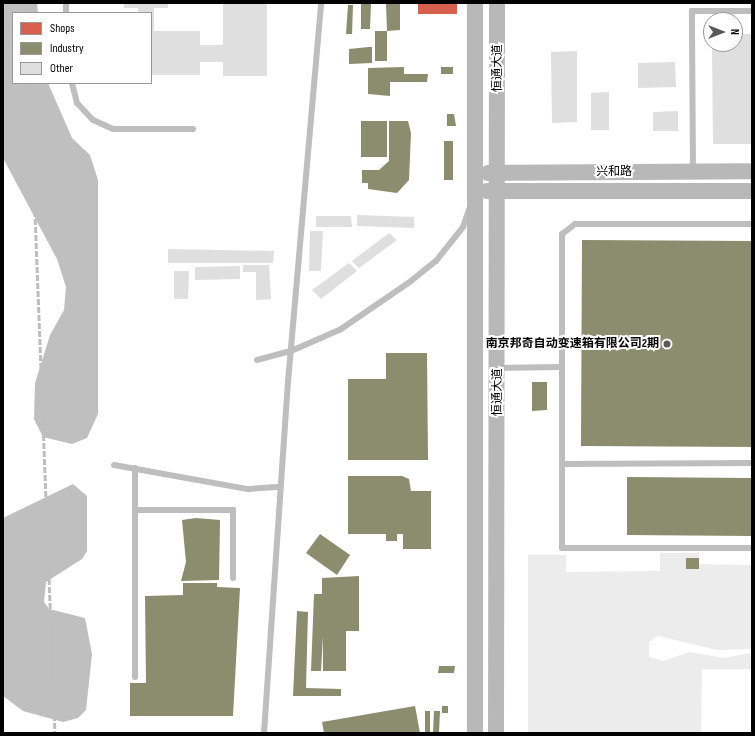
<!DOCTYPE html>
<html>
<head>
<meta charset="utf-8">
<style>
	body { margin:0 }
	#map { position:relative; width:755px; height:736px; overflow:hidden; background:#fff; font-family:"Sofia Sans Condensed","Noto Sans SC",sans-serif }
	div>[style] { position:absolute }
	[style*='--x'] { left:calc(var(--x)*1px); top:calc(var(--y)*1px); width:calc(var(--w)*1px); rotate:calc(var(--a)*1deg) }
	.green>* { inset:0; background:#ececec }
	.water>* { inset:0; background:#bfbfbf }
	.shops>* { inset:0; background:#d6604d }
	.industry>* { inset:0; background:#8c8c6e }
	.building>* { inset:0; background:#dfdfdf }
	.service>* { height:6px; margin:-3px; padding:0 3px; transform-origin:3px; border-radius:3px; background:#bebebe }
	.secondary>* { height:16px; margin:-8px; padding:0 8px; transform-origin:8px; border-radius:8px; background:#b8b8b8 }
	.rail>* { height:3px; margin-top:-1.5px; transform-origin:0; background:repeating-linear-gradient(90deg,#bebebe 0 6px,transparent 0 8px) }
	.dots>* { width:11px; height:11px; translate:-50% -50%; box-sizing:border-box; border:2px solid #fff; border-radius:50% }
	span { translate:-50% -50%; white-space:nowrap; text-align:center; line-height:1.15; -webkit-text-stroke:4px #fff; paint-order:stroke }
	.street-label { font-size:12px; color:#000 }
	.poi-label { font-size:12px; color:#000; font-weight:700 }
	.right { translate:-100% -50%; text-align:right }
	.frame { position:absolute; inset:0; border:4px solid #000; pointer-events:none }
	.legend { position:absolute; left:12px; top:12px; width:140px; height:72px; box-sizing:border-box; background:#fff; border:1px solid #999; margin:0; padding:5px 7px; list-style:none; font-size:12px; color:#000 }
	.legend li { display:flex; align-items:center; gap:8px; height:20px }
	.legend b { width:20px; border:1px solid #999 }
	.north { position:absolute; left:703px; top:12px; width:40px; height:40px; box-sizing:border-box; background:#fff; border:1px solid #999; border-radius:50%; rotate:90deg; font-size:11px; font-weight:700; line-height:16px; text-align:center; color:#000 }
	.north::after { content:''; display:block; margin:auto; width:14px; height:18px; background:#595959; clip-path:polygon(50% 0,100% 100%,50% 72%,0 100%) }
</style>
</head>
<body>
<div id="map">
	<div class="green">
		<div style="clip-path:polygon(660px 553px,699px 553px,699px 564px,752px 565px,752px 649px,717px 650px,658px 636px,649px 642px,649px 657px,663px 661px,690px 652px,724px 658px,750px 653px,752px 669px,702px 669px,701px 733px,528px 733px,528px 555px,566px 555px,566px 572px,660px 571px)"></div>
	</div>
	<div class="water">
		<div style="clip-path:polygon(3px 3px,37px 3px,38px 13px,13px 13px,13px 83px,48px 83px,72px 138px,90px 155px,98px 180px,98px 414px,87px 438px,72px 444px,43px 437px,34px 419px,35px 383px,50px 335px,64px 310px,66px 287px,57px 259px,3px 158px)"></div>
		<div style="clip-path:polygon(73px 484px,87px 496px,87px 551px,82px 559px,46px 582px,44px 602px,49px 609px,85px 618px,92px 654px,86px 710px,78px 718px,63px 722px,23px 711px,3px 696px,3px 518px)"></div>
	</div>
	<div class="shops">
		<div style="clip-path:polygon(418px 3px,457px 3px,457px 14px,418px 14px)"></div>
	</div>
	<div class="industry">
		<div style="clip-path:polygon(361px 3px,371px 3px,370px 29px,361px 29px)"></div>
		<div style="clip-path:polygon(386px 3px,400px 3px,400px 30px,387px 31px)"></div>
		<div style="clip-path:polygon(348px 5px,353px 5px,352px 34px,346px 34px)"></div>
		<div style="clip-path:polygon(375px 31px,387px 31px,387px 61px,375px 61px)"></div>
		<div style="clip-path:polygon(369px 47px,372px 47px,372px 63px,349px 64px,349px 49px)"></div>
		<div style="clip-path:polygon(404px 67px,404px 74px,428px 74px,427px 82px,390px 82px,390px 96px,368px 94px,368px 68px)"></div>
		<div style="clip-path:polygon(441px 67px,453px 67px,453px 74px,441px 74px)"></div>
		<div style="clip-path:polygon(447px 114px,454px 114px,456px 126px,447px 126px)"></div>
		<div style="clip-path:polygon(361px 121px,387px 121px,387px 157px,361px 157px)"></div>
		<div style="clip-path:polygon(389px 121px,408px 121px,411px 133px,409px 180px,397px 193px,368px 189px,368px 183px,362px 183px,362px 170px,379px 170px,389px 161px)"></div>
		<div style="clip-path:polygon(444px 141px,453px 141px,453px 180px,444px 180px)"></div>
		<div style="clip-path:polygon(582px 240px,752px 241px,752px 447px,581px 446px)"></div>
		<div style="clip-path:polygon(386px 353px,427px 353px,428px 460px,348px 460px,348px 379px,386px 379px)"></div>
		<div style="clip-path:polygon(532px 382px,547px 382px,547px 410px,532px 411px)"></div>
		<div style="clip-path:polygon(348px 476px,402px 476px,409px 479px,411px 491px,431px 491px,431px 549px,403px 549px,403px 534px,397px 534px,397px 541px,386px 541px,386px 534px,348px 534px)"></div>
		<div style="clip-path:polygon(627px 477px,752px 478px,752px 536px,627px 535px)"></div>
		<div style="clip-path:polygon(196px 518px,220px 520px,219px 580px,181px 581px,186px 562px,182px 520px)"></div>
		<div style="clip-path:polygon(320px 534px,350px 555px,337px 575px,306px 553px)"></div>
		<div style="clip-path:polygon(686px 558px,699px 558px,699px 569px,686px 569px)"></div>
		<div style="clip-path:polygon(359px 576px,359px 631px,346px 631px,346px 671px,323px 671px,323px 636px,321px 671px,311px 671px,314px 594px,322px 594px,322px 578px)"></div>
		<div style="clip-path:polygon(183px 583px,217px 583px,217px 587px,240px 588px,233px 716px,130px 716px,130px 683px,146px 683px,145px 596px,183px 595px)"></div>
		<div style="clip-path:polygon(297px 611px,308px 612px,306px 688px,341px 689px,341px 696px,293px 696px)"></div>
		<div style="clip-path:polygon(439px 666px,455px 666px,454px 673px,438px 673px)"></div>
		<div style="clip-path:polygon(415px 706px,420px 733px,324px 733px,322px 722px)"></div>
		<div style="clip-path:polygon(442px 706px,448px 706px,448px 713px,442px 713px)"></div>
		<div style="clip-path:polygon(425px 711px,430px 711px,430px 733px,425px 733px)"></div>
		<div style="clip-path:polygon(434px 711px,440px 711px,439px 733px,433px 733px)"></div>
	</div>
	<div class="building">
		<div style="clip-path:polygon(124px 3px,168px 3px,168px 8px,154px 8px,154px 31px,200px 31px,200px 45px,223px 45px,223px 3px,267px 3px,267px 76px,223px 76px,223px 62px,200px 62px,200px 75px,151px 75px,151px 13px,138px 13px,138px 8px,124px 8px)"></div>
		<div style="clip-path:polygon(735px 34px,752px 34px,752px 144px,713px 144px,712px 44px,735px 44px)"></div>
		<div style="clip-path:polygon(577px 51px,577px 122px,552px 123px,551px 52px)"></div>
		<div style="clip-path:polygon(675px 62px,676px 87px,638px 88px,638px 63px)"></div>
		<div style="clip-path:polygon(609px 92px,609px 130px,591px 130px,591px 93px)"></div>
		<div style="clip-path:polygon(678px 111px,678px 131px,653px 131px,653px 112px)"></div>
		<div style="clip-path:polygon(357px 215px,414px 217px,414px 228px,357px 226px)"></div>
		<div style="clip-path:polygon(316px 216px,351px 216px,352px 227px,316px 227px)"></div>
		<div style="clip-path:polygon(310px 231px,323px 231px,321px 271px,309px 271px)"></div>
		<div style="clip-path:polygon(389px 233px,397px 240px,359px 268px,352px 261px)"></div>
		<div style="clip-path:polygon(168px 249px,274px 251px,273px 263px,168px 263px)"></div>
		<div style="clip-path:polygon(349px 263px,357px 271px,321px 299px,312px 290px)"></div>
		<div style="clip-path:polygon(243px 265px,269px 265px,271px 299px,256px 300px,256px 272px,243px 272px)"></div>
		<div style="clip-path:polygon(240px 266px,240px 279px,195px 280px,195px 267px)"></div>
		<div style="clip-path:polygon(174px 271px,189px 271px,188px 299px,174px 299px)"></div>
	</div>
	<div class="service">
		<div style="--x:66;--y:3;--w:10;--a:90"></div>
		<div style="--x:72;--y:83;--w:21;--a:76"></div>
		<div style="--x:77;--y:103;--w:23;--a:47"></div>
		<div style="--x:93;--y:120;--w:22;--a:24"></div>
		<div style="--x:113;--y:129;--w:80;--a:0"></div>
		<div style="--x:693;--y:172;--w:161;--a:-90.4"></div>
		<div style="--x:692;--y:11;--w:60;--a:0"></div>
		<div style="--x:752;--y:224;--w:177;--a:180"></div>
		<div style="--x:575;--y:224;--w:16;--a:142"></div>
		<div style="--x:562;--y:234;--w:314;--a:90"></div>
		<div style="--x:562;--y:548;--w:190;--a:0"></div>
		<div style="--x:257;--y:360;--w:35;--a:-15"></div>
		<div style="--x:291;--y:351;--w:55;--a:-23.7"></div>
		<div style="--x:341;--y:329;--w:85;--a:-34.4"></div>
		<div style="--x:411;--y:281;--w:32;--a:-39"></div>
		<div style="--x:436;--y:261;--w:43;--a:-51.5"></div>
		<div style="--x:463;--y:227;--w:21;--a:-71"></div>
		<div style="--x:498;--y:368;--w:64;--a:-0.9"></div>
		<div style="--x:562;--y:464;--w:190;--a:-0.3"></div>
		<div style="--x:114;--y:465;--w:136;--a:10.2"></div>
		<div style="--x:248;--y:489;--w:32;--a:-4"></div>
		<div style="--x:135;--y:468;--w:209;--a:90"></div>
		<div style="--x:135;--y:510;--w:98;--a:0"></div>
		<div style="--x:233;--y:510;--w:68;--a:90"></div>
		<div style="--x:264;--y:733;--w:352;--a:-86.1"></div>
		<div style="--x:288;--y:382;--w:380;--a:-85"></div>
	</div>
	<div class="secondary">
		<div style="--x:488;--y:173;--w:264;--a:-0.4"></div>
		<div style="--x:487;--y:191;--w:265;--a:0"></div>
		<div style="--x:475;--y:733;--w:730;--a:-90"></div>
		<div style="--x:496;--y:733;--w:730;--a:-89.92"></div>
	</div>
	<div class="rail">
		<div style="--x:27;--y:3;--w:10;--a:90"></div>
		<div style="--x:30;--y:83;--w:650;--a:87.8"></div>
	</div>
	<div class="dots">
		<div style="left:667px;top:344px;background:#595959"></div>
	</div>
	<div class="street-label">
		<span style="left:498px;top:68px;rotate:-90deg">恒通大道</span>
		<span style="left:614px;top:172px">兴和路</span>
		<span style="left:498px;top:392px;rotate:-90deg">恒通大道</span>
	</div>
	<div class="poi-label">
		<span class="right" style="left:659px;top:344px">南京邦奇自动变速箱有限公司2期</span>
	</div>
	<div class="frame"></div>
	<ul class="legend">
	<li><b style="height:11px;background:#d6604d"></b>Shops</li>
	<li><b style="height:11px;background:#8c8c6e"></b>Industry</li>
	<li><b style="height:11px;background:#dfdfdf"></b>Other</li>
	</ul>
	<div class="north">N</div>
</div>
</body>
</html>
